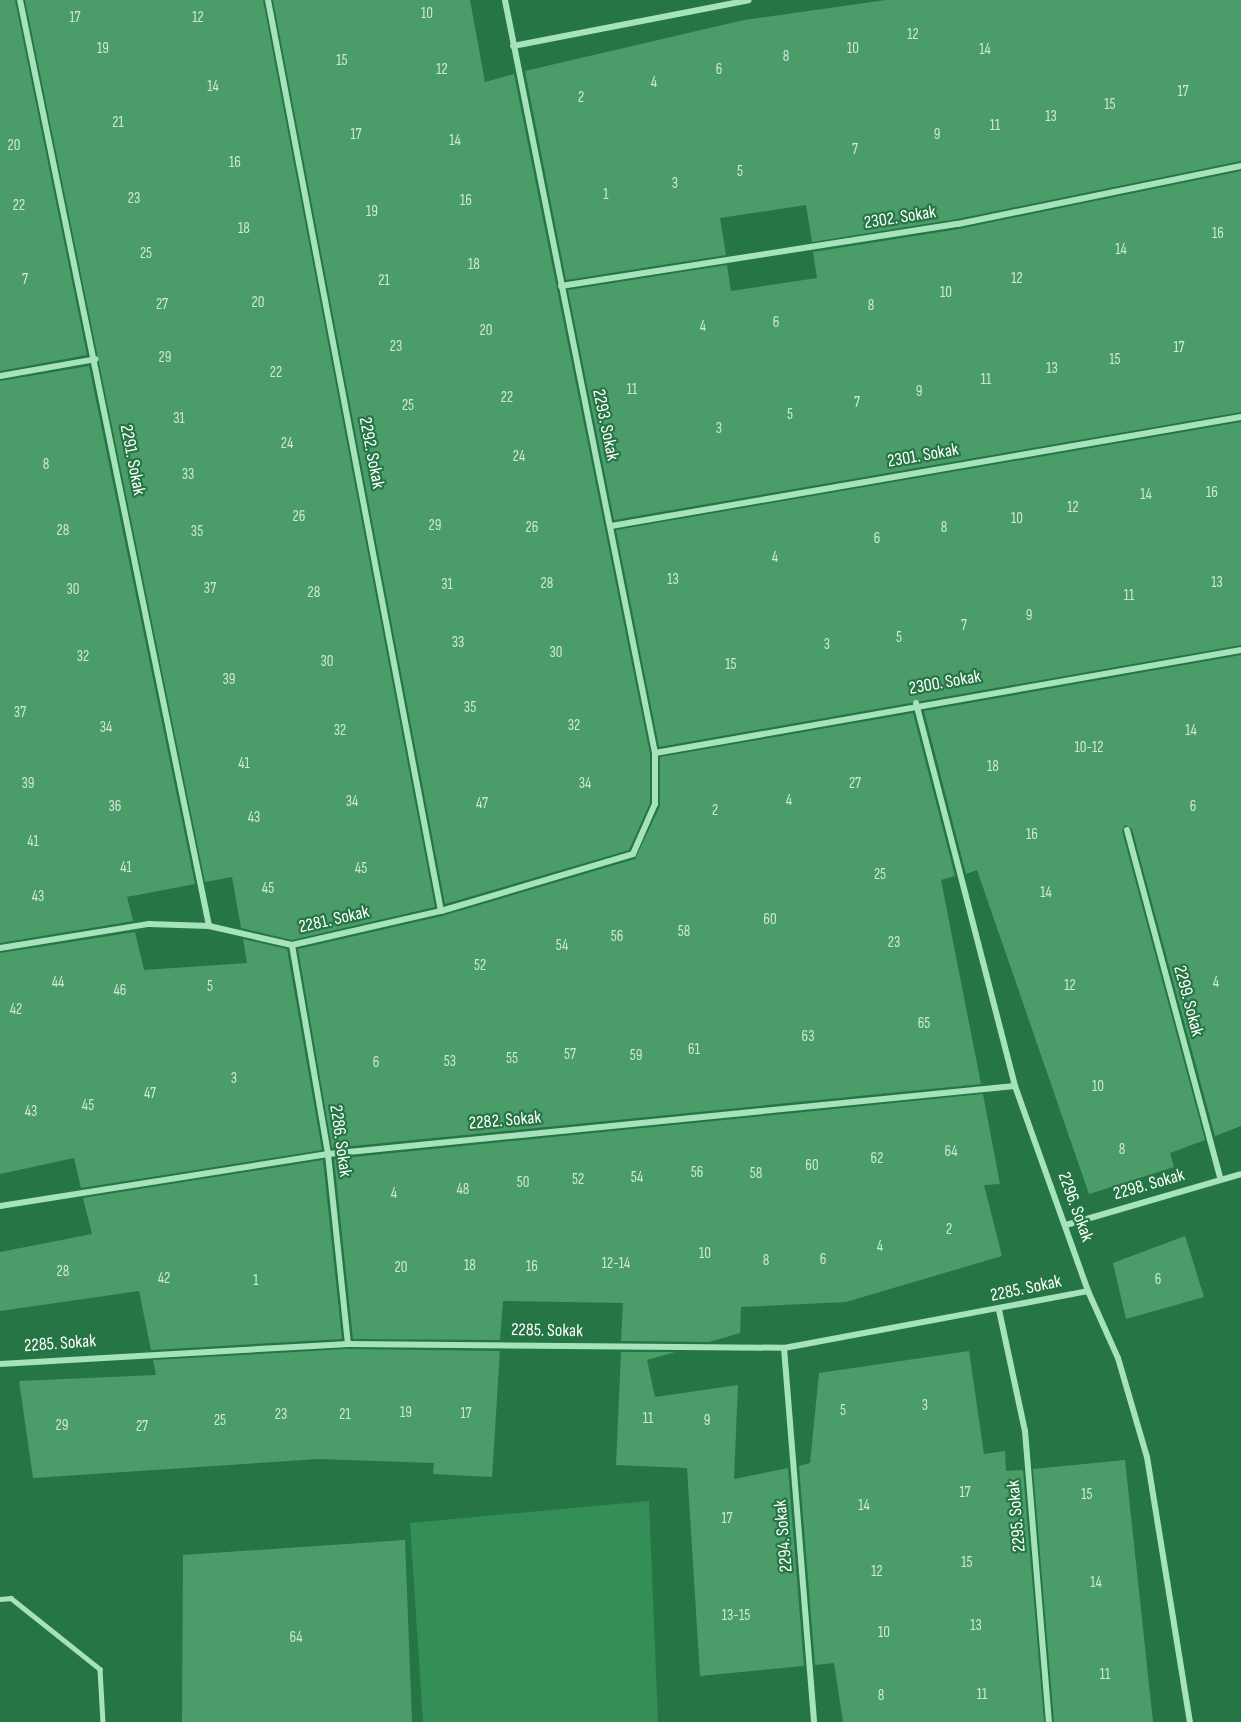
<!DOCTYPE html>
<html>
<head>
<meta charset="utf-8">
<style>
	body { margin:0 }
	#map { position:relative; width:1241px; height:1722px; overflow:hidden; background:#257644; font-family:"Sofia Sans Condensed",sans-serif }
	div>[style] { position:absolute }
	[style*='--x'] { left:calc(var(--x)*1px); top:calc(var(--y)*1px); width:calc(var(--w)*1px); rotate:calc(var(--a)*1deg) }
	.green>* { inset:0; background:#338f55 }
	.building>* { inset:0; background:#4a9d69 }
	.lane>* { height:4.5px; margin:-2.25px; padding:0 2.25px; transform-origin:2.25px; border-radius:2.25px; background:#a6e2bc }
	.street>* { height:6px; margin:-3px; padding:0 3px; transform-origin:3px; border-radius:3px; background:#a6e2bc }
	span { translate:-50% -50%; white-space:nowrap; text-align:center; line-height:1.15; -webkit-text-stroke:4.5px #257644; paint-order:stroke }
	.number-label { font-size:15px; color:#d2e6da }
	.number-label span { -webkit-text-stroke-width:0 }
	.street-label { font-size:18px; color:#fff }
</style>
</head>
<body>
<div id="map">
	<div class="green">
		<div style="clip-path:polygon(649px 1501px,658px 1722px,423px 1722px,410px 1523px)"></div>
	</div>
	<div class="building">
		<div style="clip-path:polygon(0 0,15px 0,87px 355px,0 371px)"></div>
		<div style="clip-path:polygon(25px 0,263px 0,435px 907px,292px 940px,241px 928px,232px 877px,205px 882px)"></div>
		<div style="clip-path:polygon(273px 0,470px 0,485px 82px,514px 74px,650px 754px,650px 803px,629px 850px,445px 904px)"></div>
		<div style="clip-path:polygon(886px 0,1241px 0,1241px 161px,957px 219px,812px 242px,806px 205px,720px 218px,726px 255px,566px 280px,525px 71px,744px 20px)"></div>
		<div style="clip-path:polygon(1241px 171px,1241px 412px,614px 520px,568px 290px,727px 265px,731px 291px,817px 278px,813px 252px,959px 229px)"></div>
		<div style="clip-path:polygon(89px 366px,195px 884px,127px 897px,133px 921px,0 943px,0 381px)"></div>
		<div style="clip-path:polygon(1241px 422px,1241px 645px,659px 747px,616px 530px)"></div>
		<div style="clip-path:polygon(1241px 655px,1241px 1126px,1215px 1136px,1132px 829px,1125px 825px,1122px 831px,1205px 1140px,1170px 1153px,1174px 1167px,1089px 1194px,977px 870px,966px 874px,924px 711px)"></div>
		<div style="clip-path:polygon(913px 713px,955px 876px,941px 880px,981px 1084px,332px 1148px,298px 949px,442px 916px,635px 859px,660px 806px,660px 757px)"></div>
		<div style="clip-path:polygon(135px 932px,144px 970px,247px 963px,243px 939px,287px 949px,322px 1150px,81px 1188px,74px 1158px,0 1174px,0 953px)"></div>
		<div style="clip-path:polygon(983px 1094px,1000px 1184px,984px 1185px,1002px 1256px,846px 1302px,741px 1307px,740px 1333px,709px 1342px,621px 1341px,623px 1303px,503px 1301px,500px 1340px,353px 1339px,334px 1159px)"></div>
		<div style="clip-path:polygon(323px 1160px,342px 1339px,151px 1350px,139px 1291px,0 1311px,0 1252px,92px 1234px,83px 1198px)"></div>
		<div style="clip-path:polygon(1185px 1236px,1204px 1297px,1126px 1319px,1113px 1263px)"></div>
		<div style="clip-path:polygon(348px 1349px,500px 1351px,492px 1477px,433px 1474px,434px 1463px,318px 1459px,33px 1478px,19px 1381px,156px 1375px,153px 1360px)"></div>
		<div style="clip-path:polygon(969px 1351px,984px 1454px,1005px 1451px,1006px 1471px,1023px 1470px,1044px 1722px,843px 1722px,834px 1663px,815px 1665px,799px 1466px,810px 1463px,819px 1373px)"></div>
		<div style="clip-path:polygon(621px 1352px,675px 1352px,647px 1360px,655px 1397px,738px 1385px,734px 1479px,788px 1468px,804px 1666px,700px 1676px,687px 1468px,616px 1465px)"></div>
		<div style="clip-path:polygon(1125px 1460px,1153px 1722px,1054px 1722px,1033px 1469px)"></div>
		<div style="clip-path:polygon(405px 1540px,412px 1722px,182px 1722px,183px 1555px)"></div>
	</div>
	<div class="lane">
		<div style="--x:0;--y:1599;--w:11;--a:-5"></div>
		<div style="--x:11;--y:1598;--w:114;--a:38.6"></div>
		<div style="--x:100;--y:1669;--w:53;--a:86.8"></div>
	</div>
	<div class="street">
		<div style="--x:20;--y:0;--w:945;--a:78.46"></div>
		<div style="--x:268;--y:0;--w:927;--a:79.25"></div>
		<div style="--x:513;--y:46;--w:240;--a:-11"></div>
		<div style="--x:561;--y:286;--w:402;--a:-8.9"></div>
		<div style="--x:958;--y:224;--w:289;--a:-11.6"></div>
		<div style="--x:0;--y:376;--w:97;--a:-10"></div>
		<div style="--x:611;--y:526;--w:639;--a:-9.82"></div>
		<div style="--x:916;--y:703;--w:396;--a:75.5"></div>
		<div style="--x:1015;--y:1086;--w:218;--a:70.4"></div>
		<div style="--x:1088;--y:1291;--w:73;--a:65.9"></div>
		<div style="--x:1118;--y:1358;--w:103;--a:73.7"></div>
		<div style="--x:1147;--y:1457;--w:268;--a:80.8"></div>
		<div style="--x:655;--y:753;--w:595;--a:-9.97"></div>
		<div style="--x:1127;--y:830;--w:362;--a:75"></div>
		<div style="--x:292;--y:945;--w:212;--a:80.2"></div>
		<div style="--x:328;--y:1154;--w:191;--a:84"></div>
		<div style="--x:0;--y:948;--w:151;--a:-9.2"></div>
		<div style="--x:149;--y:924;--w:60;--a:1.9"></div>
		<div style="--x:209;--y:926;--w:85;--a:12.9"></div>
		<div style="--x:292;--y:945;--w:153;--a:-12.9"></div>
		<div style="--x:441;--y:911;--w:200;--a:-16.5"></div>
		<div style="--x:633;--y:854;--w:55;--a:-66.3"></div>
		<div style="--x:655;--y:804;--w:51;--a:-90"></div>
		<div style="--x:655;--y:753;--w:768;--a:-101.27"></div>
		<div style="--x:0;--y:1206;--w:332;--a:-9"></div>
		<div style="--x:328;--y:1154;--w:690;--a:-5.65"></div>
		<div style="--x:1066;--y:1225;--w:182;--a:-16.2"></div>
		<div style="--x:999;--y:1310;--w:124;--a:77.9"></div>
		<div style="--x:1025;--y:1431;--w:292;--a:85.3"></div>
		<div style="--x:784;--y:1348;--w:375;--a:85.4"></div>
		<div style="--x:0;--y:1364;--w:349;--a:-3.3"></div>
		<div style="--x:348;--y:1344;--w:436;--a:0.5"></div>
		<div style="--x:784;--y:1348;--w:309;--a:-10.6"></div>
	</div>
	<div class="number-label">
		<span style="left:427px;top:14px">10</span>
		<span style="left:75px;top:18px">17</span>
		<span style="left:198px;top:18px">12</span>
		<span style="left:913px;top:35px">12</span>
		<span style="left:103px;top:49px">19</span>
		<span style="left:853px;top:49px">10</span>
		<span style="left:985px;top:50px">14</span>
		<span style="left:786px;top:57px">8</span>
		<span style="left:342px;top:61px">15</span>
		<span style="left:442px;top:70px">12</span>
		<span style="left:719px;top:70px">6</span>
		<span style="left:654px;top:83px">4</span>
		<span style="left:213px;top:87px">14</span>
		<span style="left:1183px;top:92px">17</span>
		<span style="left:581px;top:98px">2</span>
		<span style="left:1110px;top:105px">15</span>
		<span style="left:1051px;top:117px">13</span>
		<span style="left:118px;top:123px">21</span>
		<span style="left:995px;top:126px">11</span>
		<span style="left:356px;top:135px">17</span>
		<span style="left:937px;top:135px">9</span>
		<span style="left:455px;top:141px">14</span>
		<span style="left:14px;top:146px">20</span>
		<span style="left:855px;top:150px">7</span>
		<span style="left:235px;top:163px">16</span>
		<span style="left:740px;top:172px">5</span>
		<span style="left:675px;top:184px">3</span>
		<span style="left:606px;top:195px">1</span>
		<span style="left:134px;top:199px">23</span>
		<span style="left:466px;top:201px">16</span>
		<span style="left:19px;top:206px">22</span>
		<span style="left:372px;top:212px">19</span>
		<span style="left:244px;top:229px">18</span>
		<span style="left:1218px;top:234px">16</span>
		<span style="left:1121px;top:250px">14</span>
		<span style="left:146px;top:254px">25</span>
		<span style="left:474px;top:265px">18</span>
		<span style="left:1017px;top:279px">12</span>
		<span style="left:25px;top:280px">7</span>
		<span style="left:384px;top:281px">21</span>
		<span style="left:946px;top:293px">10</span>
		<span style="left:258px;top:303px">20</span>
		<span style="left:162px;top:305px">27</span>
		<span style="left:871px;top:306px">8</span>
		<span style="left:776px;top:323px">6</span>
		<span style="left:703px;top:327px">4</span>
		<span style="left:486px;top:331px">20</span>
		<span style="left:396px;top:347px">23</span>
		<span style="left:1179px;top:348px">17</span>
		<span style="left:165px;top:358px">29</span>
		<span style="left:1115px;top:360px">15</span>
		<span style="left:1052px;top:369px">13</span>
		<span style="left:276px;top:373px">22</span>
		<span style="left:986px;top:380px">11</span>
		<span style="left:632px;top:390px">11</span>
		<span style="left:919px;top:392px">9</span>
		<span style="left:507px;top:398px">22</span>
		<span style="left:857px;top:403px">7</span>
		<span style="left:408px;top:406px">25</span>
		<span style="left:790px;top:415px">5</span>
		<span style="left:179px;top:419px">31</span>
		<span style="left:719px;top:429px">3</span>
		<span style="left:287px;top:444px">24</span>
		<span style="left:519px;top:457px">24</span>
		<span style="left:46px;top:465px">8</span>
		<span style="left:188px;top:475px">33</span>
		<span style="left:1212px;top:493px">16</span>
		<span style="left:1146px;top:495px">14</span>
		<span style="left:1073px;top:508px">12</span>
		<span style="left:299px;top:517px">26</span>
		<span style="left:1017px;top:519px">10</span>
		<span style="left:435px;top:526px">29</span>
		<span style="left:532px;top:528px">26</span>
		<span style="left:944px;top:528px">8</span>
		<span style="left:63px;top:531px">28</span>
		<span style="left:197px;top:532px">35</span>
		<span style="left:877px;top:539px">6</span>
		<span style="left:775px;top:558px">4</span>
		<span style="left:673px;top:580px">13</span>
		<span style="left:1217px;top:583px">13</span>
		<span style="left:547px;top:584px">28</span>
		<span style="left:447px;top:585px">31</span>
		<span style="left:210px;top:589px">37</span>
		<span style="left:73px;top:590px">30</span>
		<span style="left:314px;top:593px">28</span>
		<span style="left:1129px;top:596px">11</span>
		<span style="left:1029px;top:616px">9</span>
		<span style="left:964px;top:626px">7</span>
		<span style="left:899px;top:638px">5</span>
		<span style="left:458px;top:643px">33</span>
		<span style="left:827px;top:645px">3</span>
		<span style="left:556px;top:653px">30</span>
		<span style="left:83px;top:657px">32</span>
		<span style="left:327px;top:662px">30</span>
		<span style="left:731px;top:665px">15</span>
		<span style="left:229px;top:680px">39</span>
		<span style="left:470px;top:708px">35</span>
		<span style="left:20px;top:713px">37</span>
		<span style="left:574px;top:726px">32</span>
		<span style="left:106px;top:728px">34</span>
		<span style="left:340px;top:731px">32</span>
		<span style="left:1191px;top:731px">14</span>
		<span style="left:1089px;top:748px">10-12</span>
		<span style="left:244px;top:764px">41</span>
		<span style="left:993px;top:767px">18</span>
		<span style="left:28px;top:784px">39</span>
		<span style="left:585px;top:784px">34</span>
		<span style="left:855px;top:784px">27</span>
		<span style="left:789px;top:801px">4</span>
		<span style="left:352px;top:802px">34</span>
		<span style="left:482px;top:804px">47</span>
		<span style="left:115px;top:807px">36</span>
		<span style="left:1193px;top:807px">6</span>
		<span style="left:715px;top:811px">2</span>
		<span style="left:254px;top:818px">43</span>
		<span style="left:1032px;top:835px">16</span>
		<span style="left:33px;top:842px">41</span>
		<span style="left:126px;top:868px">41</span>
		<span style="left:361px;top:869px">45</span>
		<span style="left:880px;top:875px">25</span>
		<span style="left:268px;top:889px">45</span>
		<span style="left:1046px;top:893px">14</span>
		<span style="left:38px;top:897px">43</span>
		<span style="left:770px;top:920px">60</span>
		<span style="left:684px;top:932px">58</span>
		<span style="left:617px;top:937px">56</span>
		<span style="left:894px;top:943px">23</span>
		<span style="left:562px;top:946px">54</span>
		<span style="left:480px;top:966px">52</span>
		<span style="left:58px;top:983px">44</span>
		<span style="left:1216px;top:983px">4</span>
		<span style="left:1070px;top:986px">12</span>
		<span style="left:210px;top:987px">5</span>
		<span style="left:120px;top:991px">46</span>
		<span style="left:16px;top:1010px">42</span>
		<span style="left:924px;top:1024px">65</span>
		<span style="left:808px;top:1037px">63</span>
		<span style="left:694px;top:1050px">61</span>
		<span style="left:570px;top:1055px">57</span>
		<span style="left:636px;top:1056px">59</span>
		<span style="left:512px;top:1059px">55</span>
		<span style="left:450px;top:1062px">53</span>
		<span style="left:376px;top:1063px">6</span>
		<span style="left:234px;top:1079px">3</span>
		<span style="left:1098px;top:1087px">10</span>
		<span style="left:150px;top:1094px">47</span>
		<span style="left:88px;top:1106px">45</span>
		<span style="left:31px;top:1112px">43</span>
		<span style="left:1122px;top:1150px">8</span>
		<span style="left:951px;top:1152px">64</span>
		<span style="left:877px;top:1159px">62</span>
		<span style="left:812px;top:1166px">60</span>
		<span style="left:697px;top:1173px">56</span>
		<span style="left:756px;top:1174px">58</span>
		<span style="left:637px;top:1178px">54</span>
		<span style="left:578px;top:1180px">52</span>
		<span style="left:523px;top:1183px">50</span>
		<span style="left:463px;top:1190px">48</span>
		<span style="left:394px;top:1194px">4</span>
		<span style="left:949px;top:1230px">2</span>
		<span style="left:880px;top:1247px">4</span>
		<span style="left:705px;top:1254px">10</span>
		<span style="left:823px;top:1260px">6</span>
		<span style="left:766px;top:1261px">8</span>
		<span style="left:616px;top:1264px">12-14</span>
		<span style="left:470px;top:1266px">18</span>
		<span style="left:532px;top:1267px">16</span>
		<span style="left:401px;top:1268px">20</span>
		<span style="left:63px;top:1272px">28</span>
		<span style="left:164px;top:1279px">42</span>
		<span style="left:1158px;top:1280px">6</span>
		<span style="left:256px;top:1281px">1</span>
		<span style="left:925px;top:1406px">3</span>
		<span style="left:843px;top:1411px">5</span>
		<span style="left:406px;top:1413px">19</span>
		<span style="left:466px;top:1414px">17</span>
		<span style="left:281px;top:1415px">23</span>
		<span style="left:345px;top:1415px">21</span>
		<span style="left:648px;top:1419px">11</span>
		<span style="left:220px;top:1421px">25</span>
		<span style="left:707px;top:1421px">9</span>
		<span style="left:62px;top:1426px">29</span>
		<span style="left:142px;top:1427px">27</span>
		<span style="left:965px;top:1493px">17</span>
		<span style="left:1087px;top:1495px">15</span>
		<span style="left:864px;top:1506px">14</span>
		<span style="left:727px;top:1519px">17</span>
		<span style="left:967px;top:1563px">15</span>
		<span style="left:877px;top:1572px">12</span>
		<span style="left:1096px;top:1583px">14</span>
		<span style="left:736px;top:1616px">13-15</span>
		<span style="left:976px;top:1626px">13</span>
		<span style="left:884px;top:1633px">10</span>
		<span style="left:296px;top:1638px">64</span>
		<span style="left:1105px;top:1675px">11</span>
		<span style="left:982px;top:1695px">11</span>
		<span style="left:881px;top:1696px">8</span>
	</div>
	<div class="street-label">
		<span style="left:900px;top:218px;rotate:-9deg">2302. Sokak</span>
		<span style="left:605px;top:425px;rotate:78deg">2293. Sokak</span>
		<span style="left:371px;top:453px;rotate:79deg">2292. Sokak</span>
		<span style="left:923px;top:456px;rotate:-10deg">2301. Sokak</span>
		<span style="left:132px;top:460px;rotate:79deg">2291. Sokak</span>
		<span style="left:945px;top:683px;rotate:-10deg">2300. Sokak</span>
		<span style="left:334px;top:920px;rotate:-13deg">2281. Sokak</span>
		<span style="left:1188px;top:1001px;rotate:75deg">2299. Sokak</span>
		<span style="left:505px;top:1121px;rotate:-5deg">2282. Sokak</span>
		<span style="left:340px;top:1141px;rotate:82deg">2286. Sokak</span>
		<span style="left:1149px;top:1185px;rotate:-16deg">2298. Sokak</span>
		<span style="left:1075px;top:1207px;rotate:70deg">2296. Sokak</span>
		<span style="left:1026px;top:1289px;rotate:-12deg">2285. Sokak</span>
		<span style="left:547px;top:1331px;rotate:1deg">2285. Sokak</span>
		<span style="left:60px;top:1344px;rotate:-4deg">2285. Sokak</span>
		<span style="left:1017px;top:1516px;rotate:-95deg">2295. Sokak</span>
		<span style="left:784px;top:1536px;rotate:-95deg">2294. Sokak</span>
	</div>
</div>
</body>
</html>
